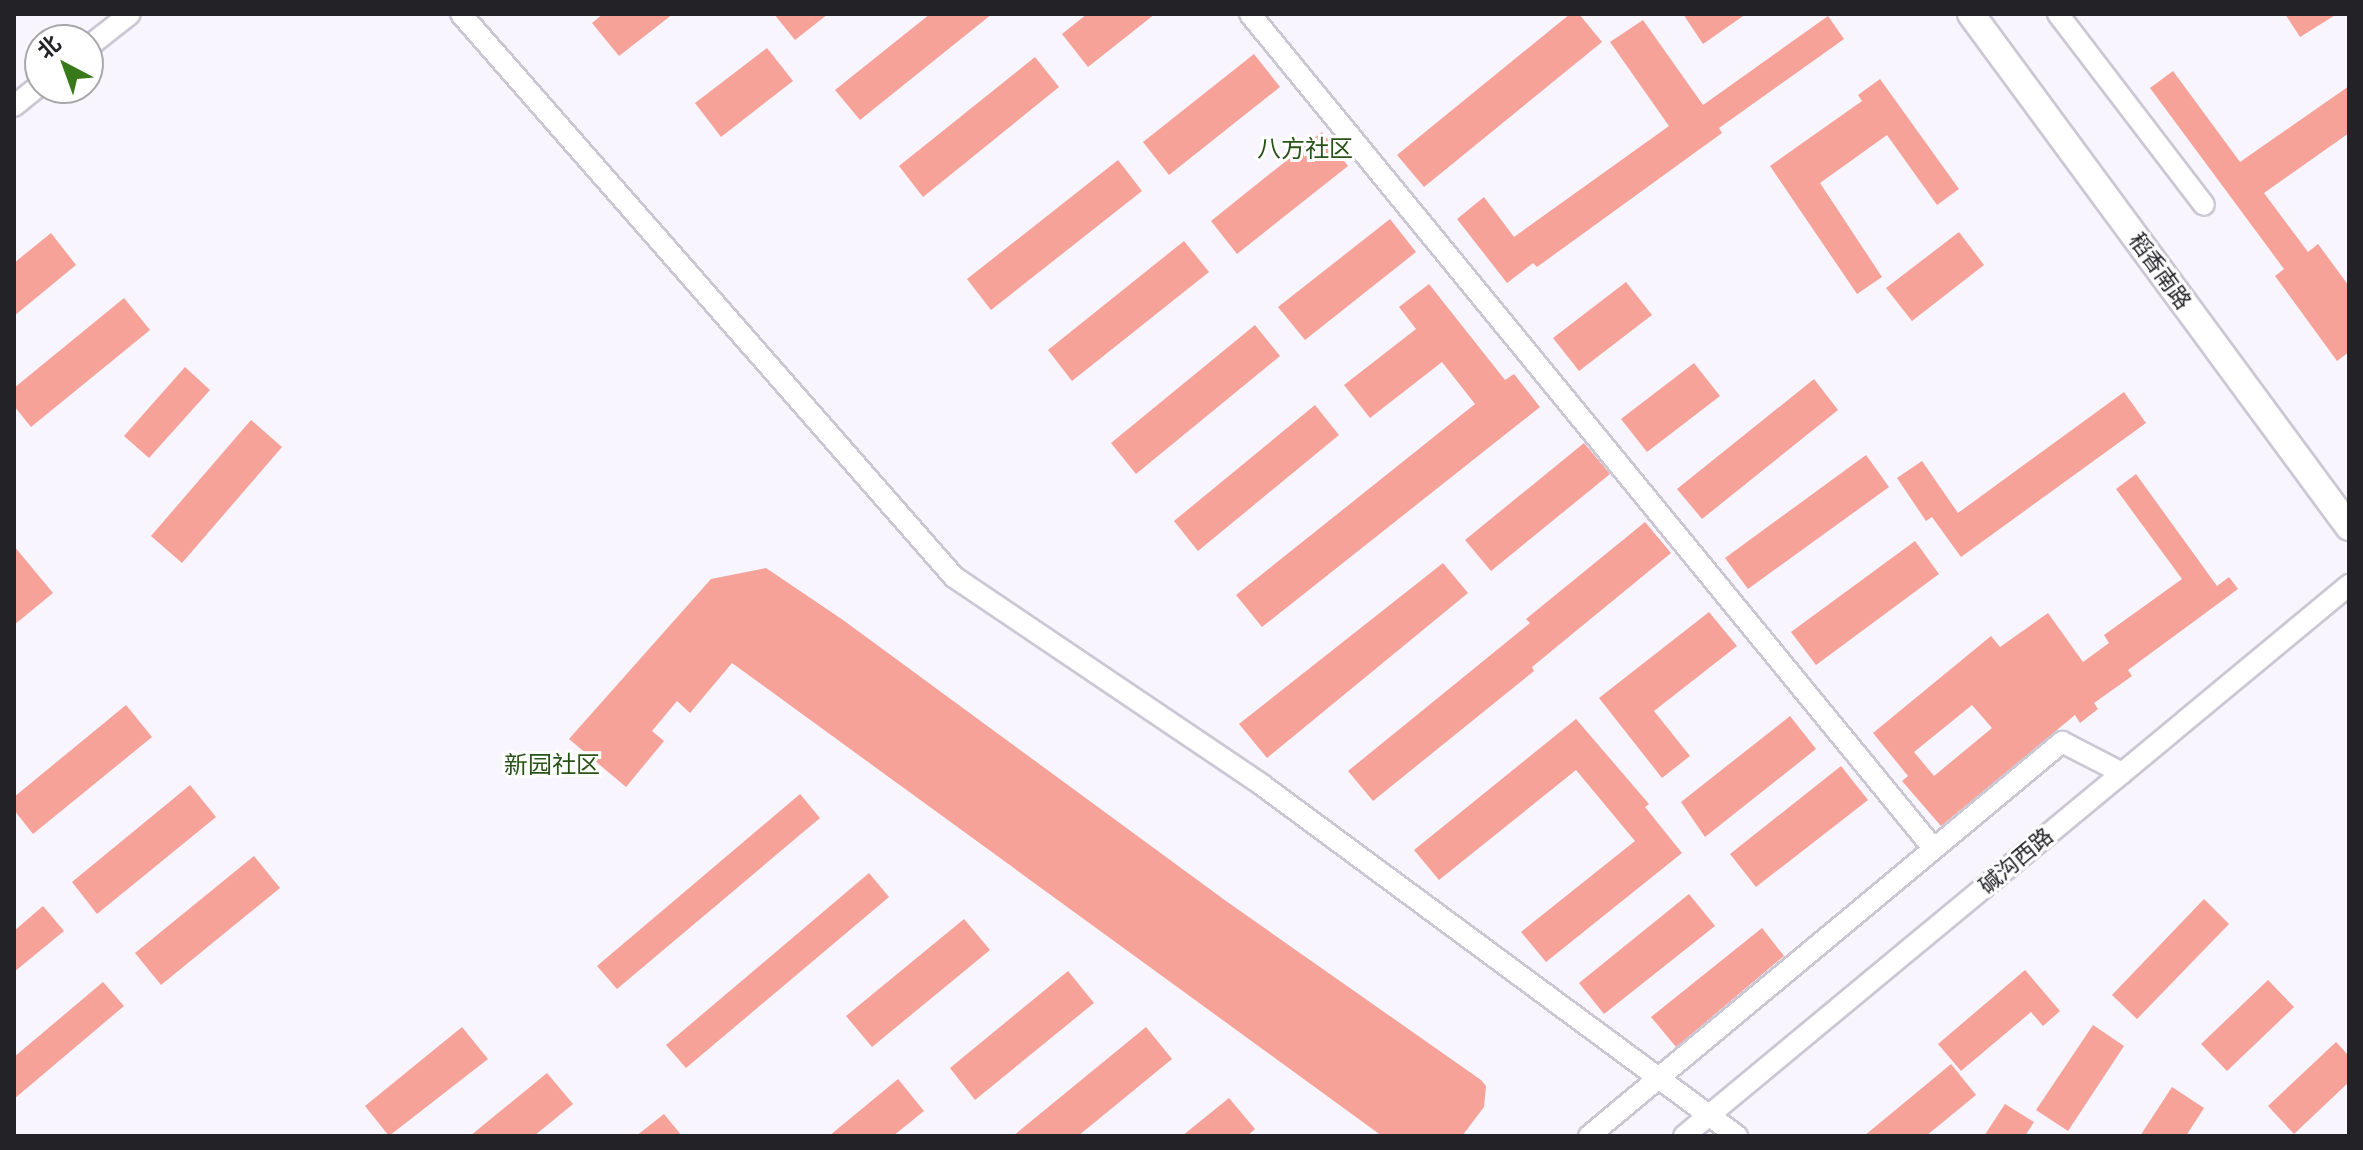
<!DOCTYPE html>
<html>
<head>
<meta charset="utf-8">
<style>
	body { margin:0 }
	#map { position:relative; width:2363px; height:1150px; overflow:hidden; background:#f8f5fe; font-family:Figtree,"Noto Sans SC",sans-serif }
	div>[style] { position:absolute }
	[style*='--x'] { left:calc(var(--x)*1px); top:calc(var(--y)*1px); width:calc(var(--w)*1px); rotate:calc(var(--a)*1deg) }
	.building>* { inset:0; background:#f7a299 }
	.roads { filter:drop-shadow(2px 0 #cbc7d5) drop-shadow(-2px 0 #cbc7d5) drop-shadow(0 2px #cbc7d5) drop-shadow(0 -2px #cbc7d5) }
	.minor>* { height:20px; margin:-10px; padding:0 10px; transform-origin:10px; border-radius:10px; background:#fff }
	.major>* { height:26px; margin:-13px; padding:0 13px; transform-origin:13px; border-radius:13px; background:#fff }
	span { translate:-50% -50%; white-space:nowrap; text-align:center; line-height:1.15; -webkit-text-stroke:6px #fff; paint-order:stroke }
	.street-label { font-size:22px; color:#232227 }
	.neighbourhood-label { font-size:24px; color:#285217 }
	.frame { position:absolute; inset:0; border:16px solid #232227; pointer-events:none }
	.north { position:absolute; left:24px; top:24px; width:80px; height:80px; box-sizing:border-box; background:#fff; border:2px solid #a7a7a9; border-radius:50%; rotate:319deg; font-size:22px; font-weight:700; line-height:32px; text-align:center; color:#232227 }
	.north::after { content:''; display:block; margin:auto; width:28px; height:36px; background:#387a1b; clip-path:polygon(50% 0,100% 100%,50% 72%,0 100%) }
</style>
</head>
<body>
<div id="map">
	<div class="building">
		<div style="clip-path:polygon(603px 14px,673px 14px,619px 56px,592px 23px)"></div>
		<div style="clip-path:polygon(774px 14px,828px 14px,795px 40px)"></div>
		<div style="clip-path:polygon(930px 14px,992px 14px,860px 120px,835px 90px)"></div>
		<div style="clip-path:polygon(1087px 14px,1155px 14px,1088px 67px,1062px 34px)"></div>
		<div style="clip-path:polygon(1570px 14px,1579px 14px,1602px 42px,1424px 187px,1397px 155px)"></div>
		<div style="clip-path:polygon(1683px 14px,1746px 14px,1703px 44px)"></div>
		<div style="clip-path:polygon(2285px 14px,2337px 14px,2300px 37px)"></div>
		<div style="clip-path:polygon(1828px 16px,1844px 39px,1719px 128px,1722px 133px,1537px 267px,1533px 263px,1507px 283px,1457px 219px,1484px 197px,1514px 237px,1669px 126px,1610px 42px,1643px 20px,1703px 105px)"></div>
		<div style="clip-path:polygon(767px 48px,793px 81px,721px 137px,695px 103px)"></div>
		<div style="clip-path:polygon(1254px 54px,1280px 87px,1169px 175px,1143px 142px)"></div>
		<div style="clip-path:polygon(1035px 57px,1059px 87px,923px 197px,899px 166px)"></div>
		<div style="clip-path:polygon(2173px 71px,2240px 162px,2349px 86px,2349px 133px,2264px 193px,2308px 252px,2318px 244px,2349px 286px,2349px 352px,2337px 361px,2275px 276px,2284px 269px,2150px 88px)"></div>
		<div style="clip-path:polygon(1880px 79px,1959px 189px,1937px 205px,1887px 135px,1820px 183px,1882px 277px,1857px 294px,1770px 166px,1862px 101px,1858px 95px)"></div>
		<div style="clip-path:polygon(1322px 132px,1348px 166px,1237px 254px,1211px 221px)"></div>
		<div style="clip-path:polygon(1118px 160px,1142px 191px,991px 310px,967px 279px)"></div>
		<div style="clip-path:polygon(1390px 219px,1416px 252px,1305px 340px,1278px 307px)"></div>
		<div style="clip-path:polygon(1959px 232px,1984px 265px,1912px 321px,1886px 288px)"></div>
		<div style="clip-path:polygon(51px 233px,76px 265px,14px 316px,14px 263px)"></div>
		<div style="clip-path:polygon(1184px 241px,1209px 272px,1072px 381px,1048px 350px)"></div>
		<div style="clip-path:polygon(1626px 282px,1652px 315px,1579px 371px,1553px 338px)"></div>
		<div style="clip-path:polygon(1429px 284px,1505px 380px,1514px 374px,1540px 407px,1262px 627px,1236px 595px,1475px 404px,1442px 362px,1370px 418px,1344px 385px,1416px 329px,1399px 307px)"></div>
		<div style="clip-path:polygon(124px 298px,150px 330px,31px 427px,14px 406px,14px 388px)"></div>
		<div style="clip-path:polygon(1255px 325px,1280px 356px,1136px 474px,1111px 443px)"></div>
		<div style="clip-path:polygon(1694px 363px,1720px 396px,1647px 452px,1621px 419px)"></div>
		<div style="clip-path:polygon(185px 367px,210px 390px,149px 458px,124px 436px)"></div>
		<div style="clip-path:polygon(1814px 379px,1838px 410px,1702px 519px,1677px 489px)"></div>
		<div style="clip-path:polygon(2124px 392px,2146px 423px,1961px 557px,1932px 517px,1926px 521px,1897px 478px,1922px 461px,1958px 513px)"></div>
		<div style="clip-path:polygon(1315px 405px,1339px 435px,1198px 551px,1174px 521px)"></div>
		<div style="clip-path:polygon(251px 420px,282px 447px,182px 563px,151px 536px)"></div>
		<div style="clip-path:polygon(1584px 443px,1610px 474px,1491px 571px,1465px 540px)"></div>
		<div style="clip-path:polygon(1866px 455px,1889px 487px,1748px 589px,1725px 558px)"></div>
		<div style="clip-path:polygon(evenodd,2136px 474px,2217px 586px,2229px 577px,2238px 589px,2128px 670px,2132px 676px,2094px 703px,2098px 709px,2080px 723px,2075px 715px,1941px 826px,1902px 781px,1908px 776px,1873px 733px,1991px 636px,2000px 647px,2048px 613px,2083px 662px,2109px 643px,2104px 635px,2182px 579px,2116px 489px,2136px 474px,1972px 705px,1992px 728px,1934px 776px,1914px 752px,1972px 705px)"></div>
		<div style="clip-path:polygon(1645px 522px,1671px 553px,1532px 667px,1534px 671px,1373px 801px,1348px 771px,1530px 623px,1526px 619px)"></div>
		<div style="clip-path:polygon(1915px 541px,1939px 574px,1816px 665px,1791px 632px)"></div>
		<div style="clip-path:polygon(14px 546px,53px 593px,14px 625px)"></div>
		<div style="clip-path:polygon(1443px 563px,1468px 593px,1267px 758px,1239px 724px)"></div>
		<div style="clip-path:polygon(766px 568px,843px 620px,1226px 901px,1481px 1080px,1486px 1086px,1484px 1107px,1462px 1136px,1382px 1136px,732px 663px,690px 713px,677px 701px,652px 731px,664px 741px,626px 787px,569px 739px,711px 579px)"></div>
		<div style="clip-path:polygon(1709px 612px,1737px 646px,1654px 711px,1690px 756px,1662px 778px,1599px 698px)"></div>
		<div style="clip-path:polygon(126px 705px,152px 737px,33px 834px,14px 810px,14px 797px)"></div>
		<div style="clip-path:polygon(1790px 716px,1816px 749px,1705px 837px,1681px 802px)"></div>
		<div style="clip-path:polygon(1576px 719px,1649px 804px,1645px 807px,1682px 853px,1546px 962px,1521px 932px,1635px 841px,1576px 770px,1439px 880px,1414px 850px)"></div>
		<div style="clip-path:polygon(1841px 766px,1868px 800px,1756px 887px,1730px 854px)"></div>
		<div style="clip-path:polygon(190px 785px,216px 817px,97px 914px,72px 882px)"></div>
		<div style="clip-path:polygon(800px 794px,820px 818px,617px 989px,597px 966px)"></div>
		<div style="clip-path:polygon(254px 856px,280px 888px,161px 985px,135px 953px)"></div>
		<div style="clip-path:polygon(869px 873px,889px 897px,686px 1068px,666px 1045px)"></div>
		<div style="clip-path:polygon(1689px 894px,1715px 926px,1604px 1014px,1579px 983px)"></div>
		<div style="clip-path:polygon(2204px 899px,2229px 924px,2137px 1019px,2112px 995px)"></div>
		<div style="clip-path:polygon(43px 906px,64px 931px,14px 972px,14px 931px)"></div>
		<div style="clip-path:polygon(964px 919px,990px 950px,872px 1047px,846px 1016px)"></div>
		<div style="clip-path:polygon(1762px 928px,1784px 956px,1676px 1047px,1651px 1017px)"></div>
		<div style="clip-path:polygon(2025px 970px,2060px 1011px,2043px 1026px,2031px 1012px,1961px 1071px,1938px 1044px)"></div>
		<div style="clip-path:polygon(1068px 971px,1094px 1003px,975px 1100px,950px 1068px)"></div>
		<div style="clip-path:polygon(2268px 980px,2294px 1007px,2227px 1071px,2201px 1044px)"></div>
		<div style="clip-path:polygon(103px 982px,124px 1006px,14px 1099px,14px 1057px)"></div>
		<div style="clip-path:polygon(2093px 1025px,2124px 1046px,2068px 1131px,2036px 1110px)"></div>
		<div style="clip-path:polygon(462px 1027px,488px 1059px,389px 1136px,365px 1106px)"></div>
		<div style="clip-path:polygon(1146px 1027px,1172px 1059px,1078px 1136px,1013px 1136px)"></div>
		<div style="clip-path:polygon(2336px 1042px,2349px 1056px,2349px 1082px,2294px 1134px,2268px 1106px)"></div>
		<div style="clip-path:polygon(1951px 1064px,1976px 1095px,1926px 1136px,1864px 1136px)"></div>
		<div style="clip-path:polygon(547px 1073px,573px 1104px,534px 1136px,470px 1136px)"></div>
		<div style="clip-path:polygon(898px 1079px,924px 1111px,893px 1136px,829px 1136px)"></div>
		<div style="clip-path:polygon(2172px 1087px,2204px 1108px,2186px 1136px,2140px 1136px)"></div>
		<div style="clip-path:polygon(1229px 1098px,1255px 1129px,1247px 1136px,1182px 1136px)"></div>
		<div style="clip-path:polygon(2005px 1104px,2034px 1122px,2025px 1136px,1984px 1136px)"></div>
		<div style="clip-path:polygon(664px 1114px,682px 1136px,636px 1136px)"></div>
	</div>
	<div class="roads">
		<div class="minor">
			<div style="--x:461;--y:14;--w:748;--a:48.79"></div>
			<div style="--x:954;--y:577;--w:372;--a:34"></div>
			<div style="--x:1262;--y:785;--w:591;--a:36.46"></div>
			<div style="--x:1250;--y:14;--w:1079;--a:50.68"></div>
			<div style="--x:2058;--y:14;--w:240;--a:52.6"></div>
			<div style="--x:88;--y:47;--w:53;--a:-38.2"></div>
			<div style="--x:14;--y:106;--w:33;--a:-39"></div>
			<div style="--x:1589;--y:1136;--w:616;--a:-39.79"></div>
			<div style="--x:2062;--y:742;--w:68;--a:27.3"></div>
			<div style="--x:1684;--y:1136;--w:864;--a:-39.64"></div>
		</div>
		<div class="major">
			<div style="--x:1971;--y:14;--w:637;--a:53.62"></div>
		</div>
	</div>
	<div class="street-label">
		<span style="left:2160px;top:271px;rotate:54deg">稻香南路</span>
		<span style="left:2016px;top:861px;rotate:-40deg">碱沟西路</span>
	</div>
	<div class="neighbourhood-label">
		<span style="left:1305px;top:149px">八方社区</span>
		<span style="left:552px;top:765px">新园社区</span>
	</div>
	<div class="frame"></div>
	<div class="north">北</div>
</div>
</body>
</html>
